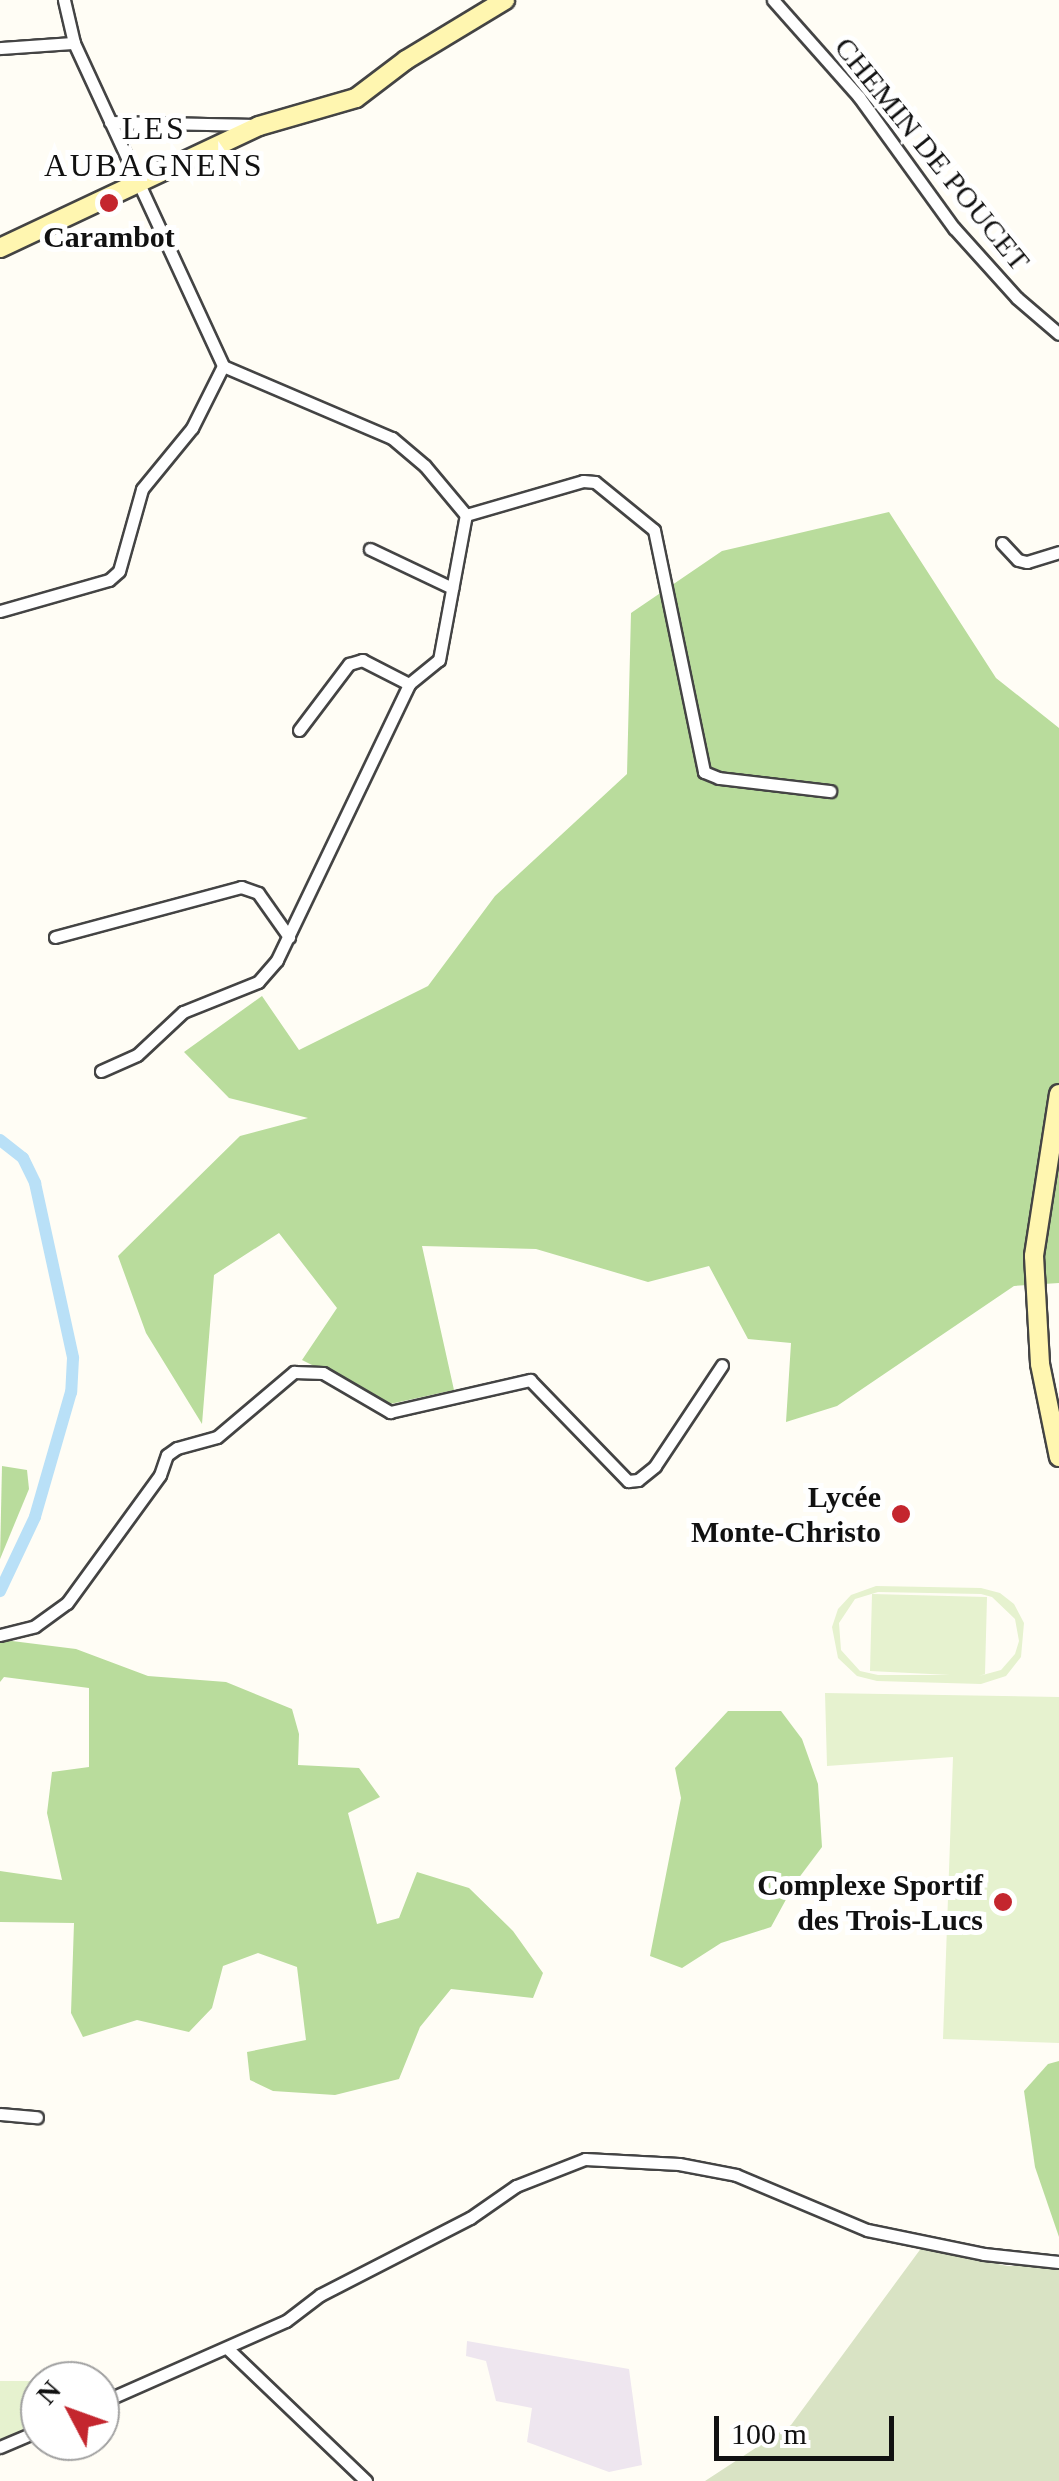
<!DOCTYPE html>
<html>
<head>
<meta charset="utf-8">
<style>
	body { margin:0 }
	#map { position:relative; width:1059px; height:2481px; overflow:hidden; background:#fffdf5; font-family:"Times New Roman",serif }
	div>[style] { position:absolute }
	[style*='--x'] { left:calc(var(--x)*1px); top:calc(var(--y)*1px); width:calc(var(--w)*1px); rotate:calc(var(--a)*1deg) }
	.industrial>* { inset:0; background:#eee6ef }
	.forest>* { inset:0; background:#b9dc9c }
	.cemetery>* { inset:0; background:#d9e3c4 }
	.pitch>* { inset:0; background:#e6f2cf }
	.canal>* { height:12px; margin:-6px; padding:0 6px; transform-origin:6px; border-radius:6px; background:#b9e0f7 }
	.roads { filter:drop-shadow(2px 0 #444) drop-shadow(-2px 0 #444) drop-shadow(0 2px #444) drop-shadow(0 -2px #444) }
	.street>* { height:11px; margin:-5.5px; padding:0 5.5px; transform-origin:5.5px; border-radius:5.5px; background:#fff }
	.secondary>* { height:18px; margin:-9px; padding:0 9px; transform-origin:9px; border-radius:9px; background:#fff6b0 }
	.dots>* { width:28px; height:28px; translate:-50% -50%; box-sizing:border-box; border:5px solid #fff; border-radius:50% }
	span { translate:-50% -50%; white-space:nowrap; text-align:center; line-height:1.15; -webkit-text-stroke:10px #fff; paint-order:stroke }
	.street-label { font-size:30px; color:#111 }
	.poi-label { font-size:30px; color:#111; font-weight:700 }
	.right { translate:-100% -50%; text-align:right }
	.neighbourhood-label { font-size:32px; color:#111; letter-spacing:2.5px }
	.north { position:absolute; left:20px; top:2361px; width:100px; height:100px; box-sizing:border-box; background:#fff; border:2px solid #a0a0a0; border-radius:50%; rotate:311deg; font-size:28px; font-weight:700; line-height:40px; text-align:center; color:#111 }
	.north::after { content:''; display:block; margin:auto; width:35px; height:45px; background:#c4262e; clip-path:polygon(50% 0,100% 100%,50% 72%,0 100%) }
	.scale { position:absolute; left:714px; top:2416px; width:180px; height:45px; box-sizing:border-box; border:5px solid #111; border-top:0; padding-left:12px; font-size:30px; line-height:35px; white-space:nowrap; color:#111; -webkit-text-stroke:8px #fff; paint-order:stroke }
</style>
</head>
<body>
<div id="map">
	<div class="industrial">
		<div style="clip-path:polygon(467px 2341px,629px 2369px,642px 2465px,609px 2472px,527px 2442px,532px 2408px,496px 2401px,486px 2361px,466px 2356px)"></div>
	</div>
	<div class="forest">
		<div style="clip-path:polygon(889px 512px,996px 678px,1059px 728px,1059px 1283px,1014px 1286px,837px 1406px,786px 1422px,791px 1343px,748px 1339px,709px 1266px,648px 1282px,536px 1249px,422px 1246px,454px 1390px,390px 1404px,302px 1360px,337px 1308px,279px 1233px,214px 1275px,202px 1424px,146px 1333px,118px 1256px,240px 1136px,308px 1118px,229px 1098px,184px 1052px,262px 996px,299px 1050px,428px 986px,495px 896px,627px 774px,631px 613px,722px 551px)"></div>
		<div style="clip-path:polygon(2px 1466px,27px 1470px,29px 1489px,0 1559px)"></div>
		<div style="clip-path:polygon(4px 1640px,76px 1649px,148px 1676px,226px 1682px,292px 1709px,299px 1734px,298px 1765px,359px 1768px,380px 1797px,348px 1813px,377px 1924px,399px 1918px,417px 1872px,469px 1888px,513px 1931px,543px 1973px,533px 1998px,451px 1989px,420px 2027px,399px 2079px,335px 2095px,273px 2091px,250px 2080px,247px 2052px,306px 2040px,297px 1967px,258px 1953px,223px 1966px,212px 2008px,189px 2032px,137px 2020px,83px 2037px,71px 2013px,74px 1923px,0 1922px,0 1871px,62px 1880px,47px 1813px,52px 1772px,89px 1767px,89px 1688px,4px 1677px,0 1682px,0 1642px)"></div>
		<div style="clip-path:polygon(728px 1711px,781px 1711px,802px 1739px,818px 1784px,822px 1847px,795px 1883px,771px 1927px,721px 1943px,682px 1968px,650px 1956px,681px 1798px,675px 1768px)"></div>
		<div style="clip-path:polygon(1059px 2061px,1059px 2237px,1035px 2167px,1024px 2091px,1048px 2064px)"></div>
	</div>
	<div class="cemetery">
		<div style="clip-path:polygon(922px 2247px,1007px 2266px,1059px 2266px,1059px 2481px,705px 2481px,791px 2425px)"></div>
	</div>
	<div class="pitch">
		<div style="clip-path:polygon(evenodd,876px 1586px,981px 1588px,1000px 1593px,1014px 1604px,1024px 1623px,1021px 1657px,1006px 1676px,981px 1684px,877px 1681px,857px 1676px,838px 1658px,832px 1627px,838px 1609px,851px 1595px,876px 1586px,878px 1592px,981px 1594px,992px 1597px,1015px 1619px,1019px 1641px,1015px 1654px,1001px 1670px,979px 1676px,985px 1674px,987px 1597px,872px 1594px,870px 1671px,950px 1675px,878px 1675px,860px 1671px,841px 1650px,839px 1623px,855px 1599px,878px 1592px)"></div>
		<div style="clip-path:polygon(825px 1693px,1059px 1697px,1059px 2043px,943px 2039px,953px 1757px,827px 1766px)"></div>
		<div style="clip-path:polygon(0 2381px,42px 2381px,40px 2425px,0 2442px)"></div>
	</div>
	<div class="canal">
		<div style="--x:0;--y:1140;--w:29;--a:38"></div>
		<div style="--x:23;--y:1158;--w:28;--a:64"></div>
		<div style="--x:35;--y:1183;--w:179;--a:77.7"></div>
		<div style="--x:73;--y:1358;--w:34;--a:93"></div>
		<div style="--x:71;--y:1392;--w:130;--a:106.1"></div>
		<div style="--x:35;--y:1517;--w:82;--a:115.3"></div>
	</div>
	<div class="roads">
		<div class="street">
			<div style="--x:64;--y:0;--w:44;--a:76.9"></div>
			<div style="--x:74;--y:43;--w:356;--a:65.2"></div>
			<div style="--x:223;--y:366;--w:184;--a:23.1"></div>
			<div style="--x:392;--y:438;--w:43;--a:40.3"></div>
			<div style="--x:425;--y:466;--w:64;--a:50.1"></div>
			<div style="--x:466;--y:515;--w:122;--a:-16.2"></div>
			<div style="--x:583;--y:481;--w:12;--a:5"></div>
			<div style="--x:595;--y:482;--w:76;--a:39.1"></div>
			<div style="--x:654;--y:530;--w:247;--a:78.3"></div>
			<div style="--x:704;--y:772;--w:16;--a:22"></div>
			<div style="--x:719;--y:778;--w:112;--a:6.7"></div>
			<div style="--x:773;--y:0;--w:130;--a:48.4"></div>
			<div style="--x:859;--y:97;--w:162;--a:54.1"></div>
			<div style="--x:954;--y:228;--w:94;--a:48"></div>
			<div style="--x:1017;--y:298;--w:55;--a:40.6"></div>
			<div style="--x:0;--y:48;--w:74;--a:-3.9"></div>
			<div style="--x:110;--y:122;--w:146;--a:1.2"></div>
			<div style="--x:1002;--y:543;--w:23;--a:47"></div>
			<div style="--x:1018;--y:560;--w:9;--a:13"></div>
			<div style="--x:1027;--y:562;--w:34;--a:-17"></div>
			<div style="--x:370;--y:549;--w:91;--a:25.4"></div>
			<div style="--x:0;--y:611;--w:113;--a:-15.9"></div>
			<div style="--x:109;--y:580;--w:13;--a:-42"></div>
			<div style="--x:119;--y:571;--w:85;--a:-74.3"></div>
			<div style="--x:142;--y:489;--w:79;--a:-50.7"></div>
			<div style="--x:192;--y:428;--w:69;--a:-63.4"></div>
			<div style="--x:299;--y:730;--w:83;--a:-52.9"></div>
			<div style="--x:349;--y:664;--w:14;--a:-17"></div>
			<div style="--x:362;--y:660;--w:53;--a:27.1"></div>
			<div style="--x:55;--y:937;--w:193;--a:-15"></div>
			<div style="--x:241;--y:887;--w:18;--a:19"></div>
			<div style="--x:258;--y:893;--w:54;--a:54.8"></div>
			<div style="--x:101;--y:1071;--w:39;--a:-24"></div>
			<div style="--x:137;--y:1055;--w:63;--a:-43.1"></div>
			<div style="--x:183;--y:1012;--w:81;--a:-21.8"></div>
			<div style="--x:258;--y:982;--w:29;--a:-49"></div>
			<div style="--x:277;--y:960;--w:306;--a:-64.4"></div>
			<div style="--x:409;--y:684;--w:38;--a:-39"></div>
			<div style="--x:439;--y:660;--w:147;--a:-79.5"></div>
			<div style="--x:0;--y:1635;--w:36;--a:-14"></div>
			<div style="--x:35;--y:1626;--w:39;--a:-36"></div>
			<div style="--x:67;--y:1603;--w:158;--a:-54"></div>
			<div style="--x:160;--y:1475;--w:21;--a:-71"></div>
			<div style="--x:167;--y:1455;--w:12;--a:-35"></div>
			<div style="--x:177;--y:1448;--w:41;--a:-15.4"></div>
			<div style="--x:217;--y:1437;--w:101;--a:-40.2"></div>
			<div style="--x:294;--y:1372;--w:29;--a:2"></div>
			<div style="--x:323;--y:1373;--w:78;--a:30.2"></div>
			<div style="--x:390;--y:1412;--w:144;--a:-12.9"></div>
			<div style="--x:530;--y:1380;--w:141;--a:45.9"></div>
			<div style="--x:628;--y:1481;--w:10;--a:-6"></div>
			<div style="--x:638;--y:1480;--w:22;--a:-39"></div>
			<div style="--x:655;--y:1466;--w:121;--a:-56.4"></div>
			<div style="--x:0;--y:2114;--w:37;--a:5"></div>
			<div style="--x:228;--y:2349;--w:191;--a:43.7"></div>
			<div style="--x:100;--y:2403;--w:203;--a:-23.8"></div>
			<div style="--x:286;--y:2321;--w:43;--a:-37.4"></div>
			<div style="--x:320;--y:2295;--w:169;--a:-27.2"></div>
			<div style="--x:470;--y:2218;--w:56;--a:-34.8"></div>
			<div style="--x:516;--y:2186;--w:74;--a:-21.4"></div>
			<div style="--x:585;--y:2159;--w:94;--a:3"></div>
			<div style="--x:679;--y:2164;--w:58;--a:10.9"></div>
			<div style="--x:736;--y:2175;--w:142;--a:22.8"></div>
			<div style="--x:867;--y:2230;--w:119;--a:11.6"></div>
			<div style="--x:984;--y:2254;--w:75;--a:6.1"></div>
			<div style="--x:0;--y:2447;--w:43;--a:-23"></div>
		</div>
		<div class="secondary">
			<div style="--x:0;--y:248;--w:286;--a:-25.2"></div>
			<div style="--x:259;--y:126;--w:101;--a:-16.1"></div>
			<div style="--x:356;--y:98;--w:63;--a:-37.2"></div>
			<div style="--x:406;--y:60;--w:116;--a:-31.2"></div>
			<div style="--x:1059;--y:1094;--w:164;--a:98.8"></div>
			<div style="--x:1034;--y:1256;--w:108;--a:86.8"></div>
			<div style="--x:1040;--y:1364;--w:95;--a:78.5"></div>
		</div>
	</div>
	<div class="dots">
		<div style="left:109px;top:203px;background:#c4262e"></div>
		<div style="left:901px;top:1514px;background:#c4262e"></div>
		<div style="left:1003px;top:1902px;background:#c4262e"></div>
	</div>
	<div class="street-label">
		<span style="left:932px;top:154px;rotate:51deg">CHEMIN DE POUCET</span>
	</div>
	<div class="poi-label">
		<span style="left:109px;top:237px">Carambot</span>
		<span class="right" style="left:881px;top:1514px">Lycée<br>Monte-Christo</span>
		<span class="right" style="left:983px;top:1902px">Complexe Sportif<br>des Trois-Lucs</span>
	</div>
	<div class="neighbourhood-label">
		<span style="left:154px;top:147px">LES<br>AUBAGNENS</span>
	</div>
	<div class="north">N</div>
	<div class="scale">100 m</div>
</div>
</body>
</html>
